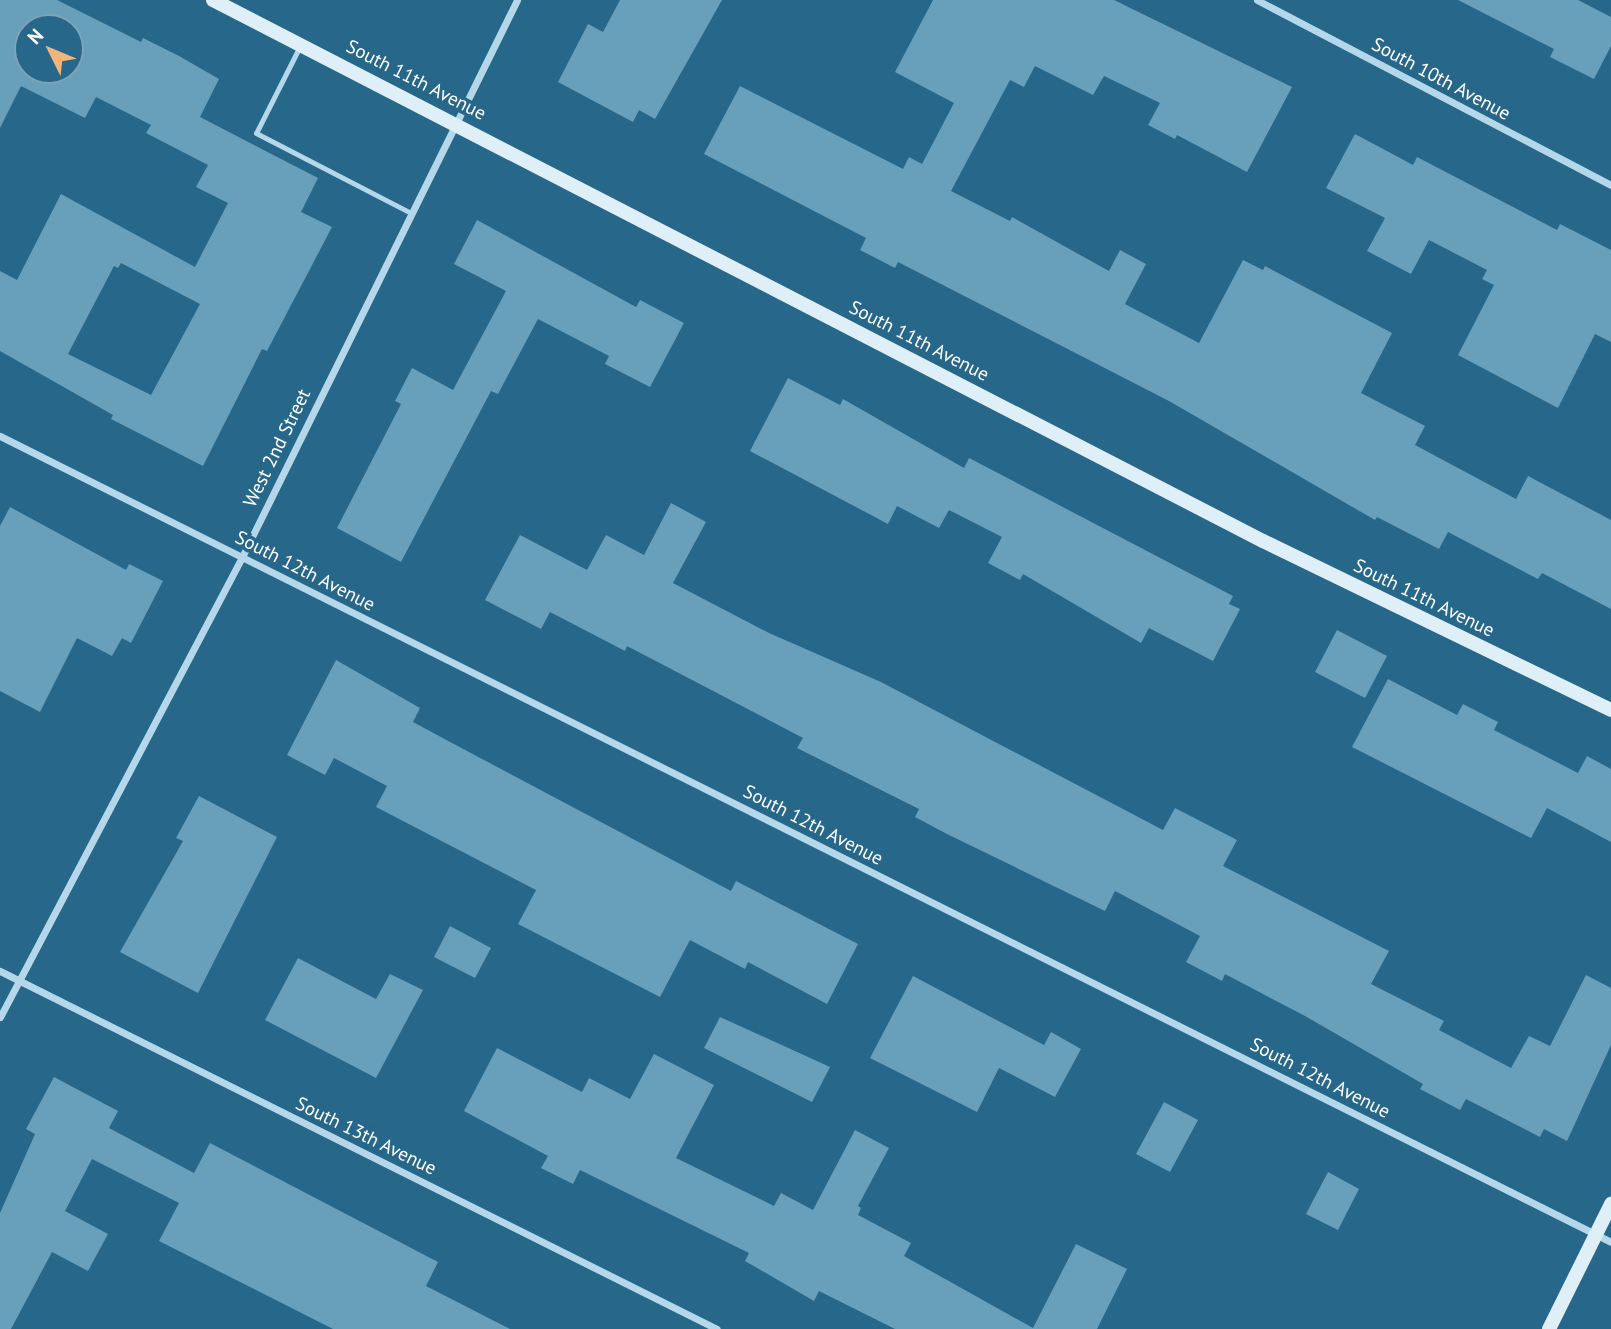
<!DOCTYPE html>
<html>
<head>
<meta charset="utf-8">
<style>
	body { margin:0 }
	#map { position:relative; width:1611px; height:1329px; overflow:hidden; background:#276789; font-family:"PT Sans",sans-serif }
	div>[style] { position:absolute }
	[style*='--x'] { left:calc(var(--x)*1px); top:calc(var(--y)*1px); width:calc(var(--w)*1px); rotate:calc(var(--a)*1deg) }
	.building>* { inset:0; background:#689fbb }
	.lane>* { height:5px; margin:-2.5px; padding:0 2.5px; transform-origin:2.5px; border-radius:2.5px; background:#b4d8e9 }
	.street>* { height:7px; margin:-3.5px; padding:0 3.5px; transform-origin:3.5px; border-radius:3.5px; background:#b4d8e9 }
	.secondary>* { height:14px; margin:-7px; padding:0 7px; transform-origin:7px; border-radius:7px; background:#deeff8 }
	span { translate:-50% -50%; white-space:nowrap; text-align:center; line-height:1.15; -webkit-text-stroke:7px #276789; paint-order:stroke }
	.street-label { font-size:19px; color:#fff }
	.north { position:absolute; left:14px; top:14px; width:70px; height:70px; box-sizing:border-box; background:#276789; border:2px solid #7da4b8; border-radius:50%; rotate:313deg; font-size:19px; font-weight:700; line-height:28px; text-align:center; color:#fff }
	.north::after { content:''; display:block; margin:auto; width:24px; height:32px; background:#f1b57a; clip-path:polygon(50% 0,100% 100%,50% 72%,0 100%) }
</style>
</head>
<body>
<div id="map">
	<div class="building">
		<div style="clip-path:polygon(evenodd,0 0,57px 0,141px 42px,143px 38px,179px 56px,219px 79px,200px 117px,318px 178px,301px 212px,332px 227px,267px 351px,262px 349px,203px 466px,111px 419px,113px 415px,0 351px,0 271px,17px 280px,61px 194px,195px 267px,228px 203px,196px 187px,208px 165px,146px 133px,151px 125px,96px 97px,85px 118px,21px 86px,0 128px,0 0,28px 28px,70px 28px,70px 70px,28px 70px,28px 28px,0 0,121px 263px,200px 304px,151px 395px,68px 354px,114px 266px,118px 268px,121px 263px)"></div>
		<div style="clip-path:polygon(620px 0,722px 0,655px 119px,639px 110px,633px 122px,558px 82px,588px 24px,603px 32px)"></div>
		<div style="clip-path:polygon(933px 0,1114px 0,1292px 87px,1247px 172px,1177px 135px,1175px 139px,1148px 125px,1160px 103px,1104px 76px,1093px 95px,1035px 66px,1024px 87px,1010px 80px,951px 191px,1010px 221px,1012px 217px,1109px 271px,1120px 250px,1146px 264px,1125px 304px,1199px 343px,1243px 260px,1263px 270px,1265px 266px,1392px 333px,1361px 393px,1425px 426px,1415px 445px,1516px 499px,1528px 476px,1611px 520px,1611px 609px,1542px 573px,1538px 579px,1448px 532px,1439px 549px,1377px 517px,1375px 520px,1169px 401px,898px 262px,895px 268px,860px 250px,866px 238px,704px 154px,740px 86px,903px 169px,909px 157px,922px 164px,954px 103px,895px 72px)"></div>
		<div style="clip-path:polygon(1458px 0,1578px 0,1611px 17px,1611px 46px,1594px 79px,1550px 57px,1554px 49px)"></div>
		<div style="clip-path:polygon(1355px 134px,1413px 165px,1417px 157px,1557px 230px,1560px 224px,1611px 250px,1611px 342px,1595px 334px,1558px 408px,1458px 355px,1494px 285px,1482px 279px,1487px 270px,1429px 240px,1411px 274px,1367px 251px,1385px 218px,1326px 188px)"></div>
		<div style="clip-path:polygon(477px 220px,636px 307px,640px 300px,684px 323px,650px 387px,605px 364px,609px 356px,538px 319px,498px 394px,491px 391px,401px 562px,337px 528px,401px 404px,395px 401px,412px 368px,453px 390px,506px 291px,454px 264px)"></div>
		<div style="clip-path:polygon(788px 378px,840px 405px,843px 399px,964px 468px,969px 458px,1233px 596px,1229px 604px,1240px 609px,1213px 661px,1149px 628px,1141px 643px,1023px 574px,1020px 580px,988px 563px,1002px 537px,949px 510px,939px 528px,897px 506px,888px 524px,750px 451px)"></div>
		<div style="clip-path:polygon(671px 503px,706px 522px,673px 583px,769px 633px,881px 682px,1163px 830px,1175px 808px,1237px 840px,1223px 866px,1389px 951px,1371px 984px,1444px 1021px,1439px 1030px,1511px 1068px,1529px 1036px,1550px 1046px,1586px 975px,1611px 988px,1611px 1045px,1567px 1141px,1544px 1129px,1540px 1137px,1466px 1099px,1460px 1110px,1420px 1089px,1423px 1084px,1305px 1016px,1225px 974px,1222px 981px,1186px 962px,1200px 936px,1115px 891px,1105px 911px,947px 834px,915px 817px,919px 809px,797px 748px,803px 738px,627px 646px,625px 651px,550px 612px,541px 629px,485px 600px,520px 535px,587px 570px,606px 535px,644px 555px)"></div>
		<div style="clip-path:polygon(10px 507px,126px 570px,129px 564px,163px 581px,131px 643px,122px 638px,112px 656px,77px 638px,40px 712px,0 691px,0 526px)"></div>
		<div style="clip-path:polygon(1337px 630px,1387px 656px,1365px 698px,1315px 672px)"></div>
		<div style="clip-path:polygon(336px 660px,420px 708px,413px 722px,452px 743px,731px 891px,736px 881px,858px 944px,827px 1004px,748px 962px,745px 969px,690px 940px,660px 997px,518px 924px,536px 890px,376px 807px,387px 786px,334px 758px,325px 775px,287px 755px)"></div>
		<div style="clip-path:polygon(1388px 679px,1457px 715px,1463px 704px,1498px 722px,1494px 730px,1578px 773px,1587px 756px,1611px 769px,1611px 842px,1547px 808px,1531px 838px,1352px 747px)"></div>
		<div style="clip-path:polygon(199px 796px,277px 837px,198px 993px,120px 952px,183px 841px,176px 838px)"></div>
		<div style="clip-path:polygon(450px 926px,491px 948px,475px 978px,434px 957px)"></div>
		<div style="clip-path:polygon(298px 958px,376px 999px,390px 974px,423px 990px,376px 1078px,265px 1020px)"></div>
		<div style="clip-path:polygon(913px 976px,1044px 1045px,1051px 1032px,1081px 1049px,1055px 1097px,999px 1068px,977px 1112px,870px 1058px)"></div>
		<div style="clip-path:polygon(720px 1017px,830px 1067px,812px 1102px,704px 1048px)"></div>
		<div style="clip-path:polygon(497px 1048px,582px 1092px,589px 1078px,630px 1099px,654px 1054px,714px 1085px,676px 1158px,774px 1206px,781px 1193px,813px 1210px,855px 1130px,889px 1148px,858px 1206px,861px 1208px,858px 1215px,911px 1243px,904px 1256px,1033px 1328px,1076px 1244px,1127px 1269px,1097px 1329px,895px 1329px,819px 1291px,814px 1301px,745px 1261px,749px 1253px,580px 1170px,573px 1184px,541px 1168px,548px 1156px,464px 1111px)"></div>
		<div style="clip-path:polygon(54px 1077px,118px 1111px,109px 1128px,194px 1173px,210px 1143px,438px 1262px,426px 1286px,510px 1329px,333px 1329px,159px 1241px,179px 1203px,92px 1159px,65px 1211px,108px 1234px,88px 1271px,52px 1252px,11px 1329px,0 1329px,0 1213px,35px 1134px,26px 1129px)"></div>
		<div style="clip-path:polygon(1164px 1102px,1198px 1120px,1170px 1172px,1136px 1154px)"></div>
		<div style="clip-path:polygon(1328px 1172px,1359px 1189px,1338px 1230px,1306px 1214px)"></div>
	</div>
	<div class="lane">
		<div style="--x:300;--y:46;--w:97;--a:116.8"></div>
		<div style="--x:256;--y:133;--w:172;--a:27.3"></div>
	</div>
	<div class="street">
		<div style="--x:1257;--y:0;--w:399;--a:27.6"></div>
		<div style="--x:0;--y:436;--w:1801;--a:26.58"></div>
		<div style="--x:0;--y:971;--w:801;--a:26.53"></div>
		<div style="--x:0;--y:1017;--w:520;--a:-62.25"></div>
		<div style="--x:242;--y:557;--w:621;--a:-63.72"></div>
	</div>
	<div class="secondary">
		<div style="--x:213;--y:0;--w:1181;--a:27.26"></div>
		<div style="--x:1263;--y:541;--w:387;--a:25.9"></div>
		<div style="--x:1549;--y:1329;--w:140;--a:-63.6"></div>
	</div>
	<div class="street-label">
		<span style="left:1441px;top:79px;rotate:28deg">South 10th Avenue</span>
		<span style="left:416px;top:80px;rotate:27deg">South 11th Avenue</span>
		<span style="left:919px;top:341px;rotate:27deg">South 11th Avenue</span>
		<span style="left:277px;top:448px;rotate:-64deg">West 2nd Street</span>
		<span style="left:305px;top:571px;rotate:27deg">South 12th Avenue</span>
		<span style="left:1424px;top:598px;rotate:26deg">South 11th Avenue</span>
		<span style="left:813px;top:825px;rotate:27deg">South 12th Avenue</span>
		<span style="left:1320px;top:1078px;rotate:27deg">South 12th Avenue</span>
		<span style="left:366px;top:1136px;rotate:26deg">South 13th Avenue</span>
	</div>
	<div class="north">N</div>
</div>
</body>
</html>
